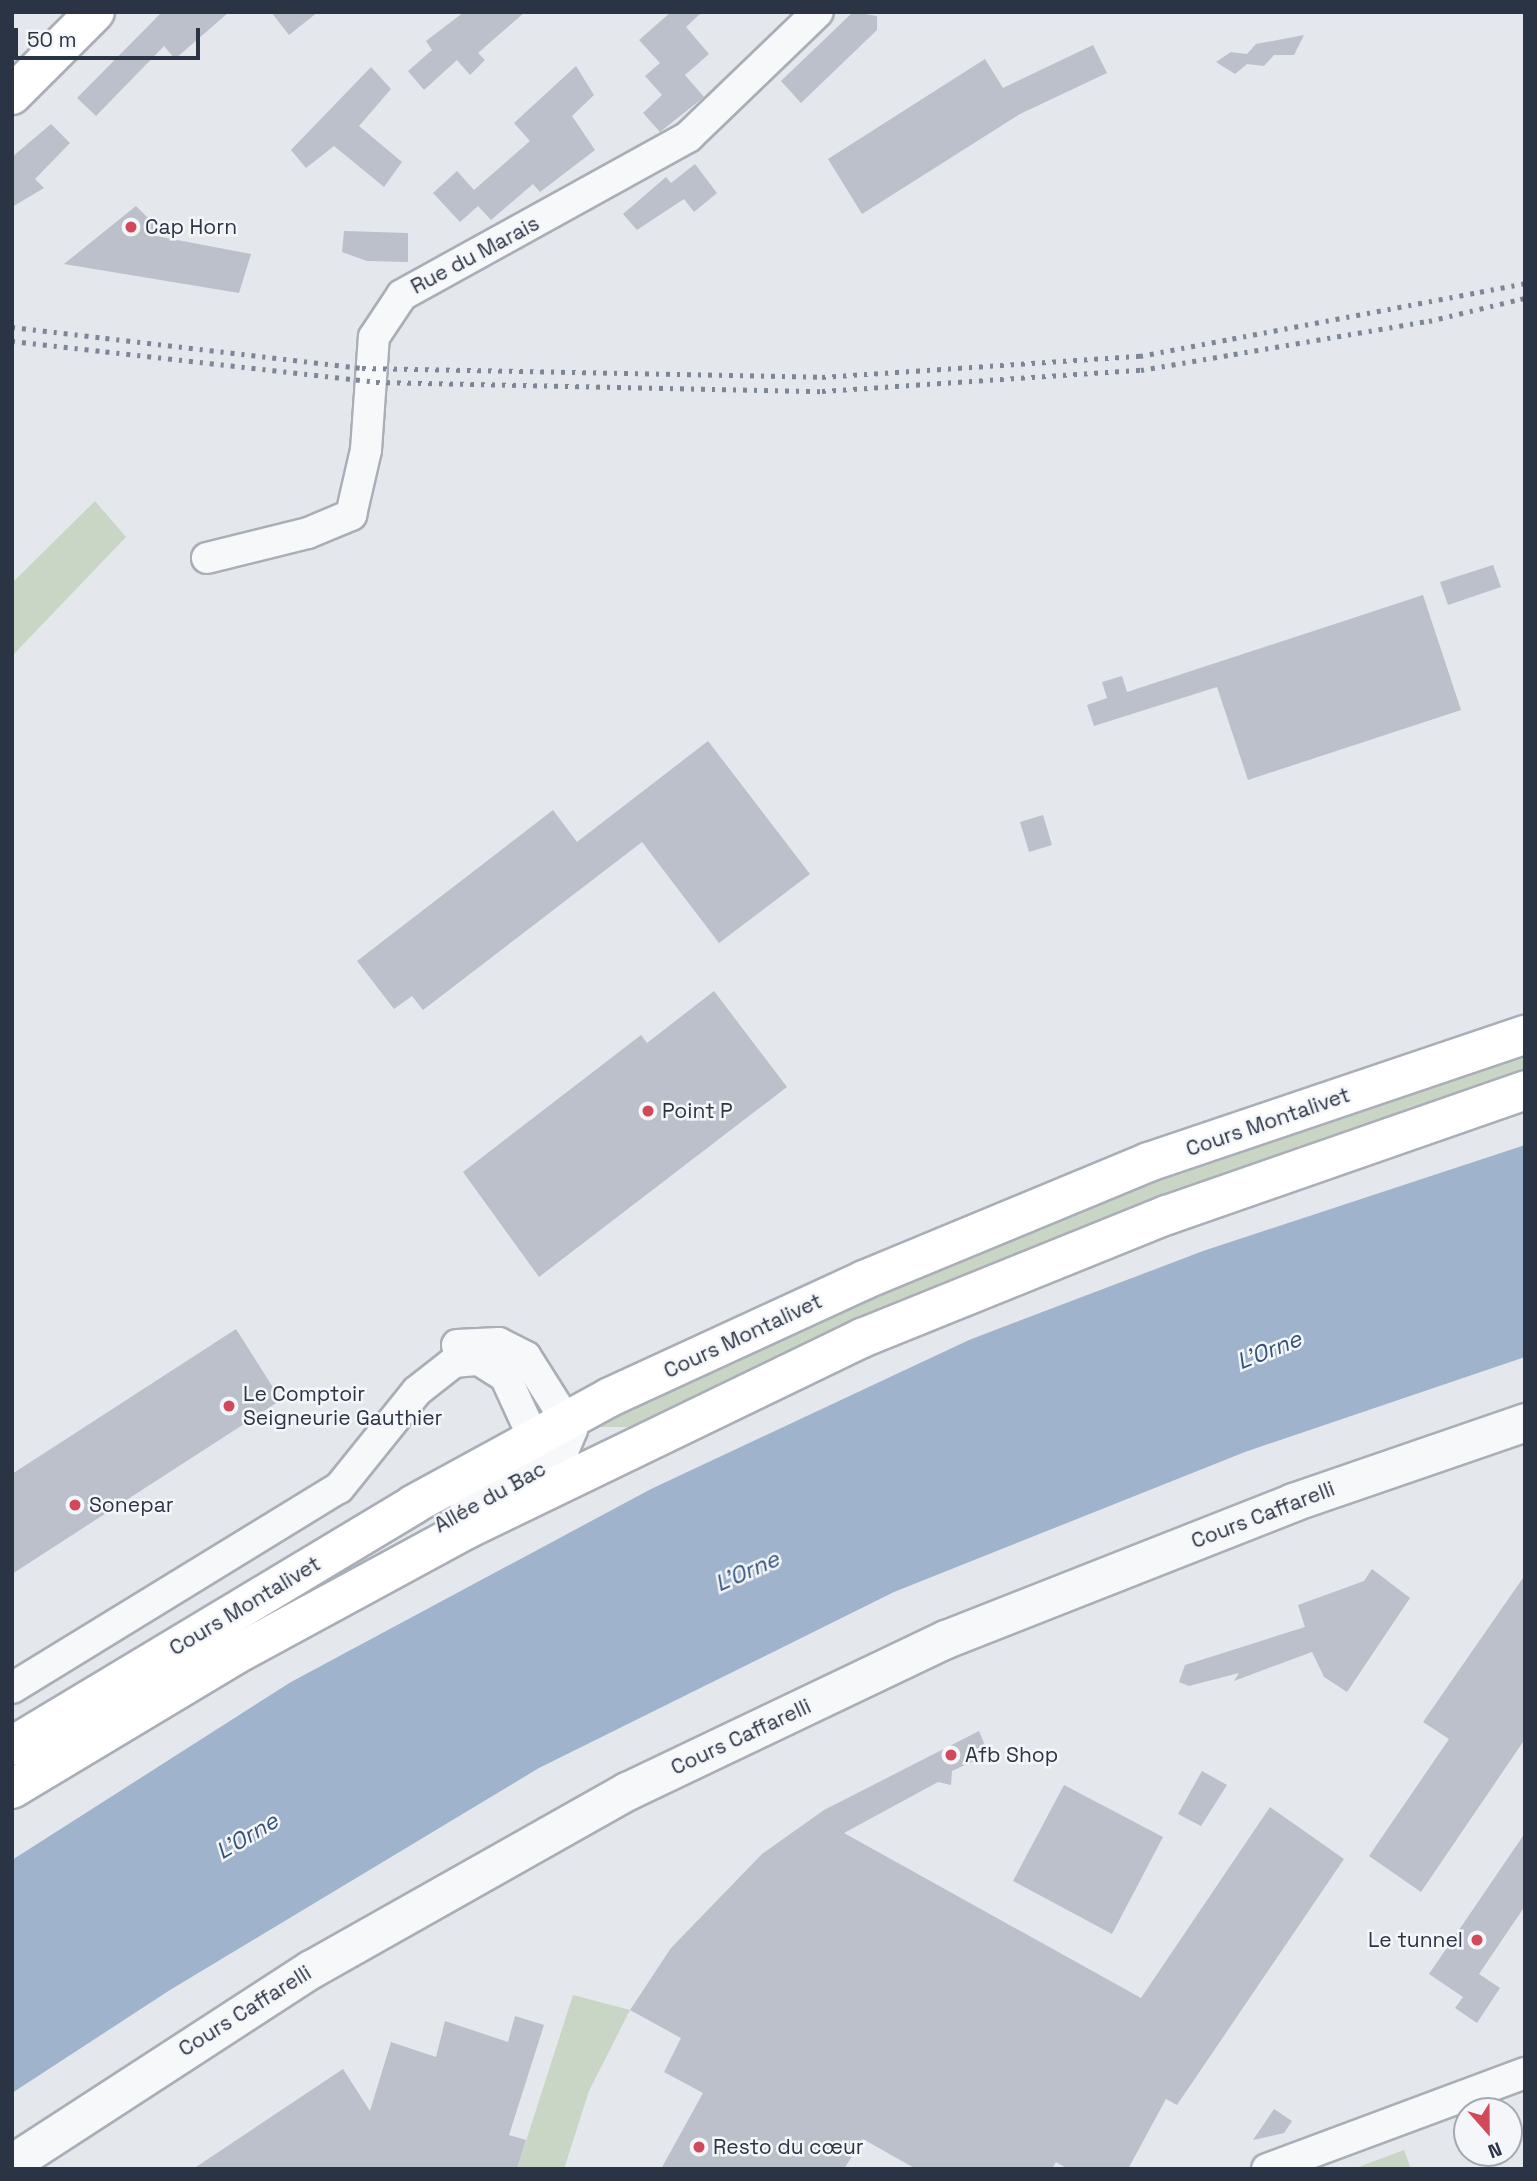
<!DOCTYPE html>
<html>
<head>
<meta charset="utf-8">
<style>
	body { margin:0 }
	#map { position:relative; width:1537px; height:2181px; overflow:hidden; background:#e4e7ec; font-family:"Space Grotesk",sans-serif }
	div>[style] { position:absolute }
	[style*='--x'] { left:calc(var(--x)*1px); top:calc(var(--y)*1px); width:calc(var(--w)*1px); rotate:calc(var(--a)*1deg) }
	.green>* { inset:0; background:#c9d6c5 }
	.water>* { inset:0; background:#9fb4cc }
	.building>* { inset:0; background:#bbc0ca }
	.roads { filter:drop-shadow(2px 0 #a9aeb7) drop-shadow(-2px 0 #a9aeb7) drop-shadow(0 2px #a9aeb7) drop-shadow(0 -2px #a9aeb7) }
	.minor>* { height:30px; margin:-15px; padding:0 15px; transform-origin:15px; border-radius:15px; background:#f7f8fa }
	.tertiary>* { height:37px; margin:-18.5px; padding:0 18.5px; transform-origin:18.5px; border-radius:18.5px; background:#f7f8fa }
	.secondary>* { height:38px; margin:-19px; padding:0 19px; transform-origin:19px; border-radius:19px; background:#fff }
	.rail>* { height:5px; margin-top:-2.5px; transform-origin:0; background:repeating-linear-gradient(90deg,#7d8696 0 3.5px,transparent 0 10.5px) }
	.dots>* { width:19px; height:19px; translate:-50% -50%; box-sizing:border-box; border:4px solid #f4f6f9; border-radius:50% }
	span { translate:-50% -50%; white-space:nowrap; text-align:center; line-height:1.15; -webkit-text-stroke:5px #f4f6f9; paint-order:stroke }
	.poi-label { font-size:21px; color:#2b3445 }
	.left { translate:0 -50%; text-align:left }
	.right { translate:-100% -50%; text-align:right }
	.street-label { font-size:21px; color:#2b3445 }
	.water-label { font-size:23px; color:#34527a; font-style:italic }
	.frame { position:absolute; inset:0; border:14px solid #2b3445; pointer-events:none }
	.north { position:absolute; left:1453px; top:2097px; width:70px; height:70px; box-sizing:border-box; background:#f4f6f9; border:2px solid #a4a8b1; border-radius:50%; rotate:159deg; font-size:19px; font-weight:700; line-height:28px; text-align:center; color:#2b3445 }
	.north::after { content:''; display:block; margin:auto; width:24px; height:32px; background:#d1495b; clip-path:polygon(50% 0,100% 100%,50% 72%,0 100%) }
	.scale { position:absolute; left:14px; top:28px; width:186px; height:32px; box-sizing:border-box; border:4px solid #2b3445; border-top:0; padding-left:9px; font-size:21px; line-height:24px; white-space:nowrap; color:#2b3445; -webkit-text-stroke:5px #f4f6f9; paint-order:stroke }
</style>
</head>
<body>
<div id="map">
	<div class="green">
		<div style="clip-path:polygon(95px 501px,126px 537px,12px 656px,12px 583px)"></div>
		<div style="clip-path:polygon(1525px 1050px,1525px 1077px,635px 1427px,589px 1427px,776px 1335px,1084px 1207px)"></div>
		<div style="clip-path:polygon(573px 1995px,630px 2010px,589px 2091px,564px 2169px,517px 2169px)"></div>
		<div style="clip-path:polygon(1404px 2150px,1411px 2169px,1353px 2169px)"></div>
	</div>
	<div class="water">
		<div style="clip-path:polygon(1525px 1145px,1525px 1357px,1245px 1452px,894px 1592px,539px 1768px,170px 1990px,12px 2093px,12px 1860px,291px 1682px,651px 1489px,969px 1340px,1203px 1251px)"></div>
	</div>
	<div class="building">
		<div style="clip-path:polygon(162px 12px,229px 12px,175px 59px,164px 46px,96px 116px,77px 98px)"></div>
		<div style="clip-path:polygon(271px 12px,318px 12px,289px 35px)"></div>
		<div style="clip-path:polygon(464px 12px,525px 12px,478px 53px,485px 60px,470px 75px,457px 60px,424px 90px,408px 71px,432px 50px,426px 41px)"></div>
		<div style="clip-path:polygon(671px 12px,702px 12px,686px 27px,709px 54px,685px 75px,704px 97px,660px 132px,643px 113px,662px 95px,645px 76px,660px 63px,639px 40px)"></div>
		<div style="clip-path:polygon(853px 12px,877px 16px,877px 30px,801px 103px,781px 81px)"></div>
		<div style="clip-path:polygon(1304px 35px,1294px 55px,1274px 55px,1264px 66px,1247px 64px,1235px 74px,1216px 62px,1231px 52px,1247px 54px,1256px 44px)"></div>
		<div style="clip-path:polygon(1093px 45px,1107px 73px,1020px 114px,862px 214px,828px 159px,985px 59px,1003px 88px)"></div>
		<div style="clip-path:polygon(576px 66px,594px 95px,572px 116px,595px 150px,540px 192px,533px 184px,491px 220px,478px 206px,460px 222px,433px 193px,457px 171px,474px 190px,530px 141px,514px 123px)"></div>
		<div style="clip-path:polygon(371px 67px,391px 89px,359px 126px,402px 162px,384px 187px,334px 146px,306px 168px,291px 150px)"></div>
		<div style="clip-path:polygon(51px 124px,70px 143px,35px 179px,44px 188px,12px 207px,12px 157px)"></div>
		<div style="clip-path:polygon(695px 164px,717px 193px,694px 212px,684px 199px,637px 230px,623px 214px,666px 177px,671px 183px)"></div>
		<div style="clip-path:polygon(136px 206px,157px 227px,151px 235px,251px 254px,239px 293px,64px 264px)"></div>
		<div style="clip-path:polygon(344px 231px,408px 233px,408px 262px,367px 261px,342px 252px)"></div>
		<div style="clip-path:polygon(1493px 565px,1501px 587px,1448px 605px,1440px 582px)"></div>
		<div style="clip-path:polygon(1423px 595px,1461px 710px,1248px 780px,1217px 687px,1094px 726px,1087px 705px,1107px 698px,1102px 682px,1122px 676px,1127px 692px)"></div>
		<div style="clip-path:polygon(708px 741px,810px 874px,719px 943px,642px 842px,423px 1010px,412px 996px,394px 1009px,357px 961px,553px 810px,577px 842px)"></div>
		<div style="clip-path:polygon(1043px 815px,1052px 845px,1029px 852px,1020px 822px)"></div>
		<div style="clip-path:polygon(714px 991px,787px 1087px,539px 1277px,463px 1172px,641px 1035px,647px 1043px)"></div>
		<div style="clip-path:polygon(236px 1329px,281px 1400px,12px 1574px,12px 1474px)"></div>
		<div style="clip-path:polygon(1372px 1569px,1410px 1598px,1347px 1692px,1324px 1677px,1312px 1652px,1234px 1681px,1239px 1673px,1189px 1686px,1179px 1682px,1185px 1665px,1305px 1627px,1298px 1605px,1364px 1581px)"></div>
		<div style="clip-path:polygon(1525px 1575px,1525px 1739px,1421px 1892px,1369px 1856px,1449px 1739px,1423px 1722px)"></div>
		<div style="clip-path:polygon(979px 1731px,986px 1748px,980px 1758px,952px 1771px,951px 1785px,938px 1782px,844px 1833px,1141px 1998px,1270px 1807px,1344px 1859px,1177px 2105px,1166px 2099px,1128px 2169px,1068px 2169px,1056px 2162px,1052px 2169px,916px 2169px,863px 2139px,844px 2169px,661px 2169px,703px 2093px,664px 2072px,681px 2038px,630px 2010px,671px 1948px,762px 1854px,824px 1810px)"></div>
		<div style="clip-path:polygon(1202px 1771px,1227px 1785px,1201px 1826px,1178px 1814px)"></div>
		<div style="clip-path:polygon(1064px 1785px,1163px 1837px,1112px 1934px,1013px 1881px)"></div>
		<div style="clip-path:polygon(1525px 1833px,1525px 1906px,1479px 1974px,1500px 1988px,1477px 2023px,1455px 2008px,1463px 1997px,1429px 1974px)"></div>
		<div style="clip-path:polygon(515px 2016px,544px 2025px,509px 2135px,526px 2140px,517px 2169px,193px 2169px,343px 2069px,370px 2111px,391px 2042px,436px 2057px,445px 2021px,508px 2042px)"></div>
		<div style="clip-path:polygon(1274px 2109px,1292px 2121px,1284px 2133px,1253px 2140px)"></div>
	</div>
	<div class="roads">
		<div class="minor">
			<div style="--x:207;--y:558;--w:104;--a:-13.9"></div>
			<div style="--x:308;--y:533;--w:47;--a:-22.7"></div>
			<div style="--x:351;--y:515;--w:67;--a:-77"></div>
			<div style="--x:366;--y:450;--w:113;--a:-86"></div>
			<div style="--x:374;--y:337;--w:50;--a:-56.3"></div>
			<div style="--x:402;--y:295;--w:327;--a:-28.9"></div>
			<div style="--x:688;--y:137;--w:180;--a:-43.9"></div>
			<div style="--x:457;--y:1345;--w:42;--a:-2.7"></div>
			<div style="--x:499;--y:1343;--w:30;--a:27"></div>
			<div style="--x:526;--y:1357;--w:86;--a:57.8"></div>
			<div style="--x:572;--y:1430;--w:30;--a:113"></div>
			<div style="--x:560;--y:1458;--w:109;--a:150.8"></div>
			<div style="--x:12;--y:1688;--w:383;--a:-31.5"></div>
			<div style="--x:339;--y:1488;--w:124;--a:-51.2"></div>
			<div style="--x:417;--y:1391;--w:47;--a:-38.1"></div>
			<div style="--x:454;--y:1362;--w:25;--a:-5"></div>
			<div style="--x:479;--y:1360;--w:31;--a:32"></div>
			<div style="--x:505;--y:1376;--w:67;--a:65.3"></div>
			<div style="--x:1267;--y:2169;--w:275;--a:-20.4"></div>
		</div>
		<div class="tertiary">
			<div style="--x:12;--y:2163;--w:356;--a:-33"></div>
			<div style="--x:311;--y:1969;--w:363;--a:-29.4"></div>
			<div style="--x:627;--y:1791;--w:353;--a:-25.5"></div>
			<div style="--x:946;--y:1639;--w:373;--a:-21.5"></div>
			<div style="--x:1293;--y:1502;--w:245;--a:-19"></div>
		</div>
		<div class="secondary">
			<div style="--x:12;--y:95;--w:117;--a:-45"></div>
			<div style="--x:12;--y:1746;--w:469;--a:-31"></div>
			<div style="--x:414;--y:1504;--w:223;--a:-28.6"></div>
			<div style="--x:610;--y:1397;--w:280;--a:-24.7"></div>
			<div style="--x:864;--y:1280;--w:308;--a:-22.5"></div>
			<div style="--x:1149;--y:1162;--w:397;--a:-18.7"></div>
			<div style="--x:12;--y:1789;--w:260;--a:-31"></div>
			<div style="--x:235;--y:1655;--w:264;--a:-28.5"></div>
			<div style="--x:467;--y:1529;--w:439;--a:-25.8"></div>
			<div style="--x:862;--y:1338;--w:329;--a:-22"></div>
			<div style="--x:1167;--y:1215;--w:379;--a:-19.2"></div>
		</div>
	</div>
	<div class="rail">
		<div style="--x:12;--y:327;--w:352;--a:6.7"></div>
		<div style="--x:362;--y:368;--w:460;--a:1.1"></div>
		<div style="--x:822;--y:377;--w:319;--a:-3.8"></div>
		<div style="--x:1140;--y:356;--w:392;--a:-10.7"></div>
		<div style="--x:12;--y:341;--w:366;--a:6.4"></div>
		<div style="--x:376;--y:382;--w:446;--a:1.2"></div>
		<div style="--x:822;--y:391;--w:320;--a:-3.8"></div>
		<div style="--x:1141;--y:370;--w:292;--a:-9.7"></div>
		<div style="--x:1429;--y:321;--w:99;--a:-13.5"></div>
	</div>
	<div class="dots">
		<div style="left:131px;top:227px;background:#d1495b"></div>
		<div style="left:648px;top:1111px;background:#d1495b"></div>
		<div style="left:229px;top:1406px;background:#d1495b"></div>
		<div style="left:75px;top:1505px;background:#d1495b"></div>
		<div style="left:951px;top:1755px;background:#d1495b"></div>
		<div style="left:1477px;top:1940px;background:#d1495b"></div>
		<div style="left:699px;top:2147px;background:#d1495b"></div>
	</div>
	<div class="poi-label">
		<span class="left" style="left:145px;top:227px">Cap Horn</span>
		<span class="left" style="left:662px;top:1111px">Point P</span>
		<span class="left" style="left:243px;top:1406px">Le Comptoir<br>Seigneurie Gauthier</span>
		<span class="left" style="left:89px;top:1505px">Sonepar</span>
		<span class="left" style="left:965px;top:1755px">Afb Shop</span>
		<span class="right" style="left:1463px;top:1940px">Le tunnel</span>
		<span class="left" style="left:713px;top:2147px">Resto du cœur</span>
	</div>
	<div class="street-label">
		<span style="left:475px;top:255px;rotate:-28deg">Rue du Marais</span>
		<span style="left:1268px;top:1122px;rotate:-19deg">Cours Montalivet</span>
		<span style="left:743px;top:1336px;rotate:-25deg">Cours Montalivet</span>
		<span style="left:490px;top:1497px;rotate:-29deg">Allée du Bac</span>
		<span style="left:1263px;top:1515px;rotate:-21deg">Cours Caffarelli</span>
		<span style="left:245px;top:1606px;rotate:-31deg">Cours Montalivet</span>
		<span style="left:741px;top:1737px;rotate:-25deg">Cours Caffarelli</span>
		<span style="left:245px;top:2011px;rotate:-32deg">Cours Caffarelli</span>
	</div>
	<div class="water-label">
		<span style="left:1269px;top:1350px;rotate:-22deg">L'Orne</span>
		<span style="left:747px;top:1571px;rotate:-24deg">L'Orne</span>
		<span style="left:247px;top:1836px;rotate:-31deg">L'Orne</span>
	</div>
	<div class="frame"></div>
	<div class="north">N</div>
	<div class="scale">50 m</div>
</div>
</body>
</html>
